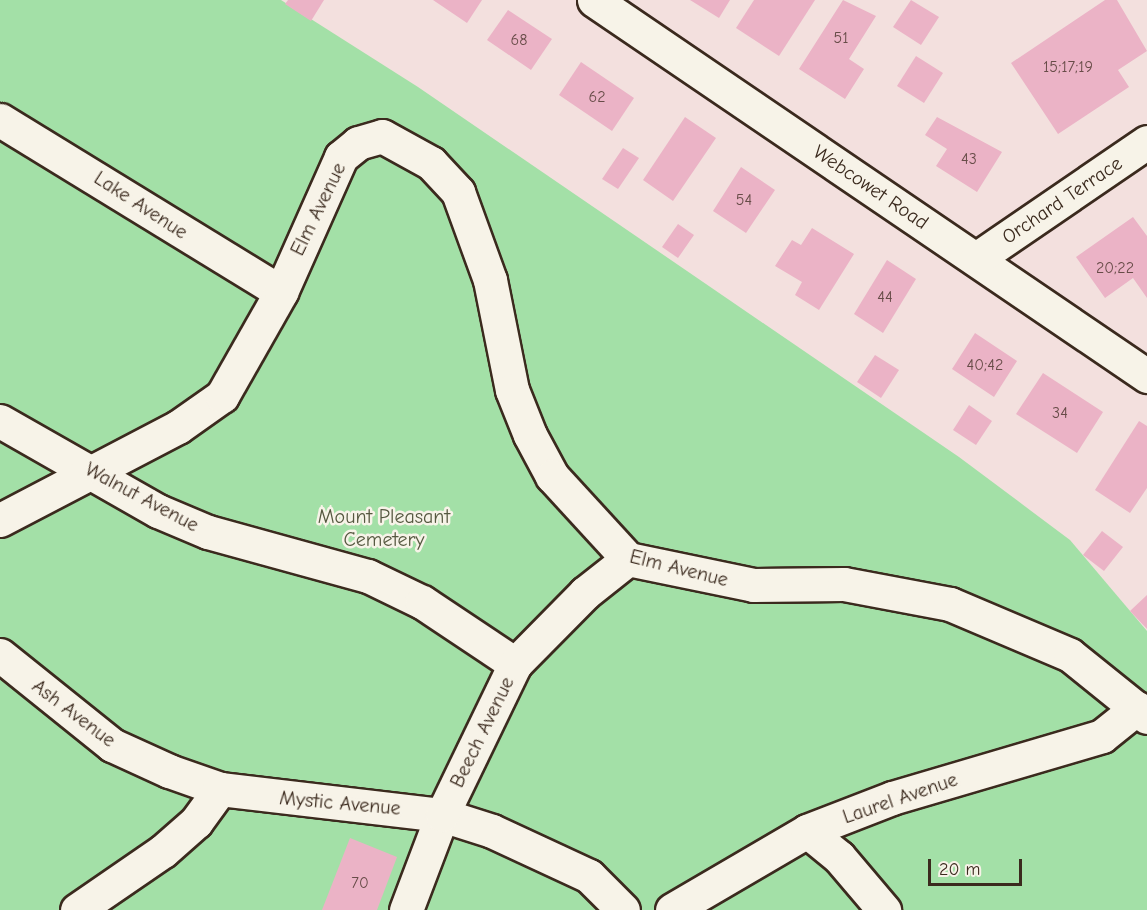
<!DOCTYPE html>
<html>
<head>
<meta charset="utf-8">
<style>
	body { margin:0 }
	#map { position:relative; width:1147px; height:910px; overflow:hidden; background:#f3e0de; font-family:"Comic Neue",sans-serif }
	div>[style] { position:absolute }
	[style*='--x'] { left:calc(var(--x)*1px); top:calc(var(--y)*1px); width:calc(var(--w)*1px); rotate:calc(var(--a)*1deg) }
	.green>* { inset:0; background:#a3e0a7 }
	.building>* { inset:0; background:#ebb3c6 }
	.roads { filter:drop-shadow(2px 0 #3b2a1e) drop-shadow(-2px 0 #3b2a1e) drop-shadow(0 2px #3b2a1e) drop-shadow(0 -2px #3b2a1e) }
	.minor>* { height:33px; margin:-16.5px; padding:0 16.5px; transform-origin:16.5px; border-radius:16.5px; background:#f7f3e8 }
	span { translate:-50% -50%; white-space:nowrap; text-align:center; line-height:1.15; -webkit-text-stroke:5px #f7f3e8; paint-order:stroke }
	.number-label { font-size:16px; color:#674c48 }
	.number-label span { -webkit-text-stroke-width:0 }
	.street-label { font-size:20px; color:#3b2a1e }
	.park-label { font-size:20px; color:#555840 }
	.scale { position:absolute; left:928px; top:859px; width:94px; height:27px; box-sizing:border-box; border:3px solid #3b2a1e; border-top:0; padding-left:8px; font-size:18px; line-height:21px; white-space:nowrap; color:#3b2a1e; -webkit-text-stroke:4px #f7f3e8; paint-order:stroke }
</style>
</head>
<body>
<div id="map">
	<div class="green">
		<div style="clip-path:polygon(0 0,281px 0,418px 87px,959px 457px,1070px 540px,1147px 631px,1147px 910px,0 910px)"></div>
	</div>
	<div class="building">
		<div style="clip-path:polygon(288px 0,324px 0,311px 21px,285px 4px)"></div>
		<div style="clip-path:polygon(433px 0,482px 0,467px 23px)"></div>
		<div style="clip-path:polygon(690px 0,730px 0,719px 18px)"></div>
		<div style="clip-path:polygon(754px 0,815px 0,779px 56px,736px 28px)"></div>
		<div style="clip-path:polygon(843px 0,876px 16px,849px 59px,864px 69px,845px 99px,799px 69px)"></div>
		<div style="clip-path:polygon(911px 0,939px 17px,921px 45px,893px 27px)"></div>
		<div style="clip-path:polygon(1105px 0,1117px 0,1147px 51px,1118px 70px,1129px 87px,1058px 134px,1011px 63px)"></div>
		<div style="clip-path:polygon(508px 10px,552px 39px,531px 70px,487px 40px)"></div>
		<div style="clip-path:polygon(916px 56px,943px 73px,924px 103px,897px 86px)"></div>
		<div style="clip-path:polygon(581px 62px,634px 98px,612px 131px,559px 95px)"></div>
		<div style="clip-path:polygon(685px 117px,716px 138px,673px 201px,643px 180px)"></div>
		<div style="clip-path:polygon(937px 117px,1002px 152px,977px 192px,936px 166px,947px 149px,925px 135px)"></div>
		<div style="clip-path:polygon(623px 148px,639px 158px,618px 189px,602px 179px)"></div>
		<div style="clip-path:polygon(741px 167px,775px 190px,746px 233px,713px 211px)"></div>
		<div style="clip-path:polygon(1133px 217px,1147px 236px,1147px 298px,1133px 278px,1105px 298px,1076px 257px)"></div>
		<div style="clip-path:polygon(678px 224px,694px 235px,678px 258px,662px 247px)"></div>
		<div style="clip-path:polygon(812px 228px,854px 254px,819px 310px,795px 295px,802px 282px,775px 266px,792px 240px,801px 245px)"></div>
		<div style="clip-path:polygon(887px 260px,916px 279px,883px 333px,854px 314px)"></div>
		<div style="clip-path:polygon(975px 333px,1017px 361px,994px 397px,952px 369px)"></div>
		<div style="clip-path:polygon(875px 355px,899px 370px,881px 398px,857px 382px)"></div>
		<div style="clip-path:polygon(1043px 373px,1103px 412px,1077px 453px,1016px 414px)"></div>
		<div style="clip-path:polygon(969px 405px,992px 421px,976px 445px,953px 430px)"></div>
		<div style="clip-path:polygon(1139px 421px,1147px 426px,1147px 488px,1130px 513px,1095px 490px)"></div>
		<div style="clip-path:polygon(1102px 531px,1123px 547px,1104px 571px,1083px 555px)"></div>
		<div style="clip-path:polygon(1147px 595px,1147px 629px,1130px 611px)"></div>
		<div style="clip-path:polygon(350px 838px,397px 857px,377px 910px,322px 910px)"></div>
	</div>
	<div class="roads">
		<div class="minor">
			<div style="--x:594;--y:0;--w:669;--a:34.21"></div>
			<div style="--x:0;--y:120;--w:329;--a:31.5"></div>
			<div style="--x:976;--y:259;--w:207;--a:-34.4"></div>
			<div style="--x:0;--y:421;--w:182;--a:29.7"></div>
			<div style="--x:158;--y:511;--w:54;--a:22.8"></div>
			<div style="--x:208;--y:532;--w:166;--a:15.4"></div>
			<div style="--x:368;--y:576;--w:60;--a:25.7"></div>
			<div style="--x:422;--y:602;--w:112;--a:33.7"></div>
			<div style="--x:0;--y:520;--w:201;--a:-27.6"></div>
			<div style="--x:178;--y:427;--w:54;--a:-35.2"></div>
			<div style="--x:222;--y:396;--w:120;--a:-60.4"></div>
			<div style="--x:281;--y:292;--w:148;--a:-66"></div>
			<div style="--x:341;--y:157;--w:22;--a:-39"></div>
			<div style="--x:358;--y:143;--w:25;--a:-16"></div>
			<div style="--x:382;--y:136;--w:56;--a:28.9"></div>
			<div style="--x:431;--y:163;--w:40;--a:47"></div>
			<div style="--x:458;--y:192;--w:94;--a:70"></div>
			<div style="--x:490;--y:280;--w:112;--a:78.7"></div>
			<div style="--x:512;--y:390;--w:48;--a:68.2"></div>
			<div style="--x:530;--y:435;--w:47;--a:61.8"></div>
			<div style="--x:552;--y:476;--w:113;--a:47.5"></div>
			<div style="--x:628;--y:559;--w:128;--a:11.7"></div>
			<div style="--x:753;--y:585;--w:91;--a:-0.6"></div>
			<div style="--x:844;--y:584;--w:108;--a:10.7"></div>
			<div style="--x:950;--y:604;--w:130;--a:23"></div>
			<div style="--x:1070;--y:655;--w:99;--a:38.8"></div>
			<div style="--x:0;--y:655;--w:144;--a:38.8"></div>
			<div style="--x:112;--y:745;--w:63;--a:24.5"></div>
			<div style="--x:169;--y:771;--w:54;--a:19.4"></div>
			<div style="--x:220;--y:789;--w:224;--a:6.7"></div>
			<div style="--x:442;--y:815;--w:52;--a:17.7"></div>
			<div style="--x:492;--y:831;--w:107;--a:24.9"></div>
			<div style="--x:589;--y:876;--w:48;--a:45"></div>
			<div style="--x:807;--y:831;--w:41;--a:39.1"></div>
			<div style="--x:839;--y:857;--w:70;--a:49.7"></div>
			<div style="--x:77;--y:910;--w:104;--a:-34.5"></div>
			<div style="--x:163;--y:851;--w:44;--a:-41.3"></div>
			<div style="--x:196;--y:822;--w:41;--a:-54"></div>
			<div style="--x:406;--y:910;--w:102;--a:-69.2"></div>
			<div style="--x:442;--y:815;--w:168;--a:-64.2"></div>
			<div style="--x:515;--y:664;--w:100;--a:-45.4"></div>
			<div style="--x:585;--y:593;--w:55;--a:-38.3"></div>
			<div style="--x:672;--y:910;--w:156;--a:-30.3"></div>
			<div style="--x:807;--y:831;--w:91;--a:-21.2"></div>
			<div style="--x:892;--y:798;--w:219;--a:-16.4"></div>
			<div style="--x:1102;--y:736;--w:45;--a:-38.7"></div>
		</div>
	</div>
	<div class="number-label">
		<span style="left:841px;top:38px">51</span>
		<span style="left:519px;top:40px">68</span>
		<span style="left:1068px;top:67px">15;17;19</span>
		<span style="left:597px;top:97px">62</span>
		<span style="left:969px;top:159px">43</span>
		<span style="left:744px;top:200px">54</span>
		<span style="left:1115px;top:268px">20;22</span>
		<span style="left:885px;top:297px">44</span>
		<span style="left:985px;top:365px">40;42</span>
		<span style="left:1060px;top:413px">34</span>
		<span style="left:360px;top:883px">70</span>
	</div>
	<div class="street-label">
		<span style="left:871px;top:187px;rotate:34deg">Webcowet Road</span>
		<span style="left:1062px;top:200px;rotate:-34deg">Orchard Terrace</span>
		<span style="left:141px;top:205px;rotate:33deg">Lake Avenue</span>
		<span style="left:318px;top:209px;rotate:-64deg">Elm Avenue</span>
		<span style="left:142px;top:497px;rotate:28deg">Walnut Avenue</span>
		<span style="left:679px;top:568px;rotate:14deg">Elm Avenue</span>
		<span style="left:74px;top:713px;rotate:37deg">Ash Avenue</span>
		<span style="left:482px;top:732px;rotate:-64deg">Beech Avenue</span>
		<span style="left:900px;top:798px;rotate:-19deg">Laurel Avenue</span>
		<span style="left:340px;top:803px;rotate:5deg">Mystic Avenue</span>
	</div>
	<div class="park-label">
		<span style="left:384px;top:528px">Mount Pleasant<br>Cemetery</span>
	</div>
	<div class="scale">20 m</div>
</div>
</body>
</html>
